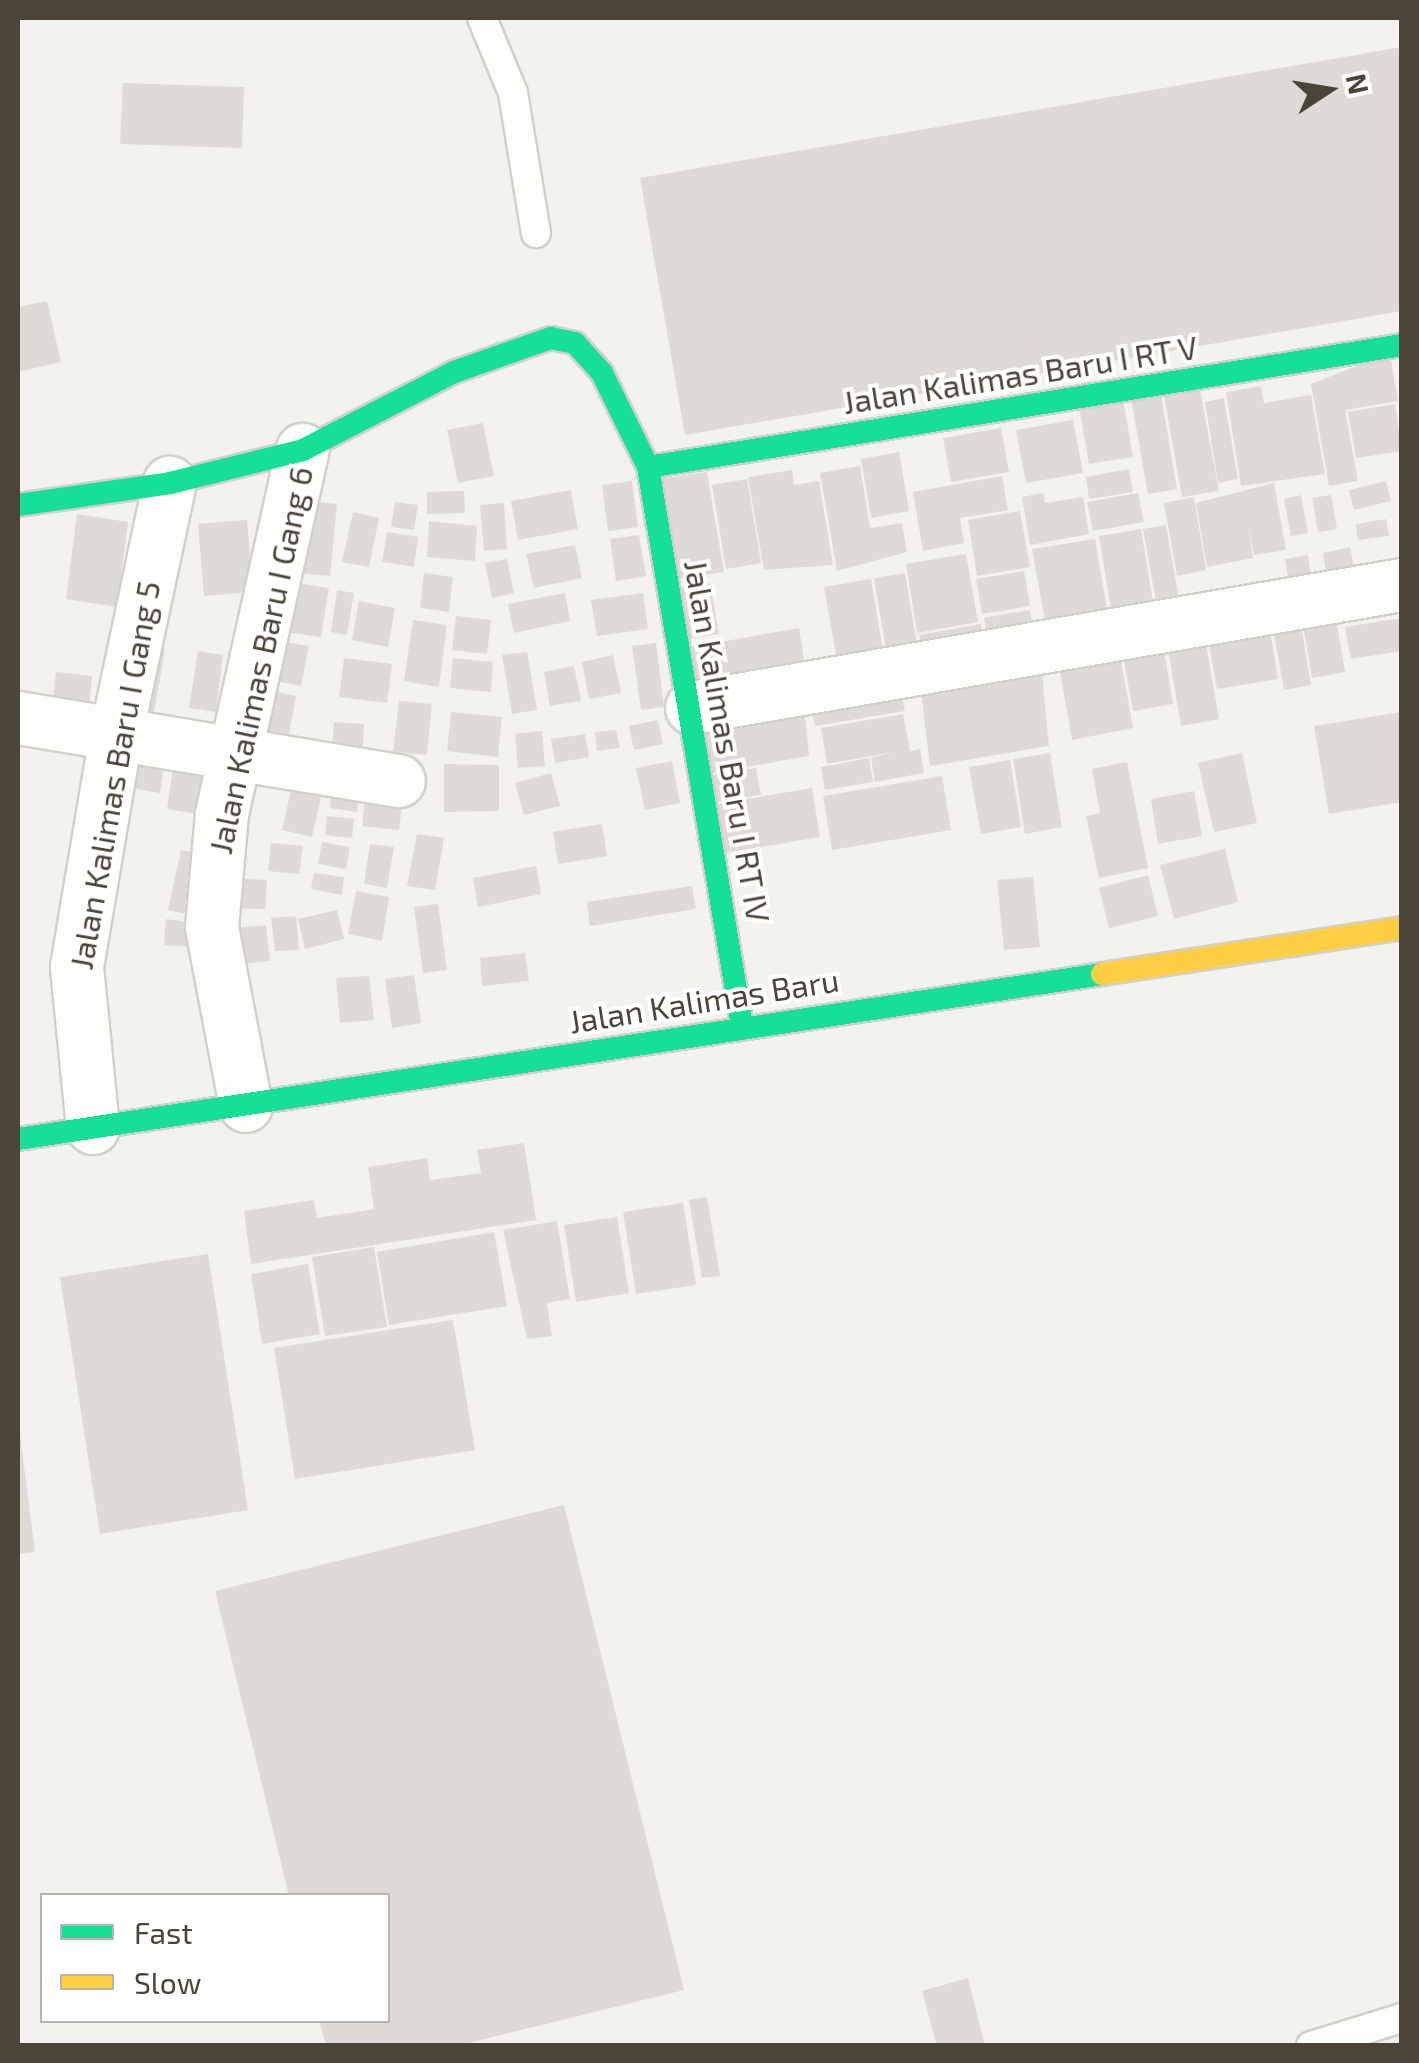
<!DOCTYPE html>
<html>
<head>
<meta charset="utf-8">
<style>
	body { margin:0 }
	#map { position:relative; width:1419px; height:2063px; overflow:hidden; background:#f4f2ee; font-family:"Exo 2",sans-serif }
	div>[style] { position:absolute }
	[style*='--x'] { left:calc(var(--x)*1px); top:calc(var(--y)*1px); width:calc(var(--w)*1px); rotate:calc(var(--a)*1deg) }
	.building>* { inset:0; background:#dedbd6 }
	.roads { filter:drop-shadow(2px 0 #d2d0cb) drop-shadow(-2px 0 #d2d0cb) drop-shadow(0 2px #d2d0cb) drop-shadow(0 -2px #d2d0cb) }
	.lane>* { height:28px; margin:-14px; padding:0 14px; transform-origin:14px; border-radius:14px; background:#fdfdfc }
	.street>* { height:52px; margin:-26px; padding:0 26px; transform-origin:26px; border-radius:26px; background:#fdfdfc }
	.fast>* { height:22px; margin:-11px; padding:0 11px; transform-origin:11px; border-radius:11px; background:#16e098 }
	.slow>* { height:22px; margin:-11px; padding:0 11px; transform-origin:11px; border-radius:11px; background:#ffcf43 }
	span { translate:-50% -50%; white-space:nowrap; text-align:center; line-height:1.15; -webkit-text-stroke:8px #fff; paint-order:stroke }
	.street-label { font-size:32px; color:#4b4439 }
	.frame { position:absolute; inset:0; border:20px solid #4b4439; pointer-events:none }
	.legend { position:absolute; left:40px; top:1893px; width:350px; height:130px; box-sizing:border-box; background:#fff; border:2px solid #b7b4b0; margin:0; padding:12px 18px; list-style:none; font-size:30px; color:#4b4439 }
	.legend li { display:flex; align-items:center; gap:20px; height:50px }
	.legend b { width:50px; border:2px solid #b7b4b0 }
	.north { position:absolute; left:1279px; top:40px; width:100px; height:100px; -webkit-text-stroke:8px #fff; paint-order:stroke; rotate:78deg; font-size:28px; font-weight:700; line-height:40px; text-align:center; color:#4b4439 }
	.north::after { content:''; display:block; margin:auto; width:35px; height:45px; background:#4b4439; clip-path:polygon(50% 0,100% 100%,50% 72%,0 100%) }
</style>
</head>
<body>
<div id="map">
	<div class="building">
		<div style="clip-path:polygon(1402px 47px,1402px 311px,685px 435px,640px 178px)"></div>
		<div style="clip-path:polygon(123px 83px,244px 87px,242px 148px,120px 144px)"></div>
		<div style="clip-path:polygon(47px 301px,61px 362px,18px 372px,18px 307px)"></div>
		<div style="clip-path:polygon(1390px 353px,1398px 401px,1345px 410px,1358px 481px,1329px 486px,1311px 384px)"></div>
		<div style="clip-path:polygon(1261px 386px,1264px 403px,1311px 395px,1325px 474px,1241px 486px,1226px 392px)"></div>
		<div style="clip-path:polygon(1200px 390px,1219px 491px,1182px 497px,1164px 396px)"></div>
		<div style="clip-path:polygon(1161px 395px,1177px 489px,1148px 494px,1131px 399px)"></div>
		<div style="clip-path:polygon(1224px 398px,1238px 479px,1218px 483px,1205px 402px)"></div>
		<div style="clip-path:polygon(1123px 399px,1133px 457px,1089px 464px,1079px 406px)"></div>
		<div style="clip-path:polygon(1395px 404px,1402px 451px,1356px 458px,1348px 412px)"></div>
		<div style="clip-path:polygon(1073px 420px,1083px 473px,1026px 483px,1016px 430px)"></div>
		<div style="clip-path:polygon(483px 423px,494px 476px,458px 483px,447px 430px)"></div>
		<div style="clip-path:polygon(1001px 428px,1009px 472px,951px 482px,943px 438px)"></div>
		<div style="clip-path:polygon(899px 452px,909px 511px,871px 518px,861px 459px)"></div>
		<div style="clip-path:polygon(860px 466px,870px 528px,902px 523px,907px 552px,837px 571px,820px 473px)"></div>
		<div style="clip-path:polygon(1129px 469px,1133px 492px,1089px 499px,1086px 477px)"></div>
		<div style="clip-path:polygon(792px 470px,794px 485px,819px 481px,833px 565px,764px 570px,748px 477px)"></div>
		<div style="clip-path:polygon(707px 472px,724px 572px,677px 580px,660px 479px)"></div>
		<div style="clip-path:polygon(1002px 476px,1008px 510px,960px 518px,964px 543px,923px 551px,913px 492px)"></div>
		<div style="clip-path:polygon(747px 479px,761px 563px,726px 569px,712px 485px)"></div>
		<div style="clip-path:polygon(632px 481px,638px 527px,608px 531px,602px 485px)"></div>
		<div style="clip-path:polygon(1386px 481px,1391px 501px,1354px 510px,1349px 490px)"></div>
		<div style="clip-path:polygon(1274px 483px,1286px 550px,1254px 555px,1248px 527px,1253px 558px,1207px 567px,1196px 503px)"></div>
		<div style="clip-path:polygon(571px 490px,578px 529px,518px 540px,511px 501px)"></div>
		<div style="clip-path:polygon(464px 491px,465px 513px,427px 514px,427px 492px)"></div>
		<div style="clip-path:polygon(1043px 493px,1045px 503px,1083px 497px,1089px 534px,1030px 545px,1022px 497px)"></div>
		<div style="clip-path:polygon(1138px 493px,1144px 522px,1093px 531px,1087px 502px)"></div>
		<div style="clip-path:polygon(1301px 495px,1308px 533px,1291px 536px,1284px 499px)"></div>
		<div style="clip-path:polygon(1331px 495px,1337px 529px,1318px 532px,1312px 498px)"></div>
		<div style="clip-path:polygon(1194px 497px,1206px 570px,1177px 576px,1164px 503px)"></div>
		<div style="clip-path:polygon(306px 501px,337px 504px,330px 576px,299px 573px)"></div>
		<div style="clip-path:polygon(395px 502px,418px 505px,414px 530px,391px 527px)"></div>
		<div style="clip-path:polygon(504px 503px,507px 549px,484px 551px,480px 505px)"></div>
		<div style="clip-path:polygon(1020px 511px,1030px 567px,977px 576px,968px 520px)"></div>
		<div style="clip-path:polygon(353px 512px,379px 518px,369px 567px,342px 562px)"></div>
		<div style="clip-path:polygon(77px 514px,128px 522px,117px 607px,66px 599px)"></div>
		<div style="clip-path:polygon(1386px 519px,1389px 536px,1358px 540px,1356px 524px)"></div>
		<div style="clip-path:polygon(247px 520px,253px 592px,204px 596px,198px 524px)"></div>
		<div style="clip-path:polygon(429px 521px,477px 526px,475px 561px,427px 557px)"></div>
		<div style="clip-path:polygon(1166px 525px,1181px 610px,1158px 613px,1143px 529px)"></div>
		<div style="clip-path:polygon(1141px 529px,1157px 626px,1115px 633px,1099px 536px)"></div>
		<div style="clip-path:polygon(387px 532px,418px 537px,414px 567px,382px 562px)"></div>
		<div style="clip-path:polygon(639px 535px,646px 576px,616px 581px,610px 539px)"></div>
		<div style="clip-path:polygon(1095px 539px,1108px 615px,1046px 626px,1032px 549px)"></div>
		<div style="clip-path:polygon(575px 545px,582px 578px,534px 588px,526px 554px)"></div>
		<div style="clip-path:polygon(1350px 547px,1357px 583px,1329px 588px,1323px 553px)"></div>
		<div style="clip-path:polygon(966px 554px,978px 622px,917px 633px,906px 564px)"></div>
		<div style="clip-path:polygon(1308px 555px,1313px 591px,1291px 595px,1285px 559px)"></div>
		<div style="clip-path:polygon(507px 559px,514px 593px,492px 598px,485px 563px)"></div>
		<div style="clip-path:polygon(1024px 571px,1030px 606px,982px 614px,976px 579px)"></div>
		<div style="clip-path:polygon(424px 573px,453px 577px,449px 612px,420px 608px)"></div>
		<div style="clip-path:polygon(905px 573px,919px 656px,888px 661px,874px 578px)"></div>
		<div style="clip-path:polygon(871px 579px,886px 670px,840px 677px,824px 587px)"></div>
		<div style="clip-path:polygon(291px 582px,329px 588px,321px 637px,285px 632px)"></div>
		<div style="clip-path:polygon(710px 583px,719px 634px,682px 640px,673px 590px)"></div>
		<div style="clip-path:polygon(337px 590px,354px 593px,347px 635px,331px 632px)"></div>
		<div style="clip-path:polygon(565px 593px,570px 621px,514px 633px,508px 604px)"></div>
		<div style="clip-path:polygon(643px 593px,648px 629px,597px 636px,591px 600px)"></div>
		<div style="clip-path:polygon(359px 601px,395px 608px,388px 647px,352px 640px)"></div>
		<div style="clip-path:polygon(1334px 607px,1345px 672px,1312px 678px,1301px 613px)"></div>
		<div style="clip-path:polygon(1030px 610px,1035px 645px,989px 653px,984px 618px)"></div>
		<div style="clip-path:polygon(1299px 612px,1311px 685px,1284px 690px,1271px 617px)"></div>
		<div style="clip-path:polygon(456px 616px,491px 620px,487px 654px,452px 650px)"></div>
		<div style="clip-path:polygon(1268px 617px,1278px 679px,1217px 689px,1206px 628px)"></div>
		<div style="clip-path:polygon(1402px 618px,1402px 651px,1351px 659px,1345px 627px)"></div>
		<div style="clip-path:polygon(413px 620px,447px 625px,439px 687px,404px 681px)"></div>
		<div style="clip-path:polygon(981px 624px,986px 655px,925px 666px,919px 635px)"></div>
		<div style="clip-path:polygon(799px 628px,807px 678px,695px 698px,686px 648px)"></div>
		<div style="clip-path:polygon(1204px 632px,1219px 719px,1181px 726px,1166px 638px)"></div>
		<div style="clip-path:polygon(1161px 633px,1173px 704px,1133px 711px,1120px 640px)"></div>
		<div style="clip-path:polygon(273px 640px,309px 646px,301px 686px,265px 679px)"></div>
		<div style="clip-path:polygon(656px 643px,664px 707px,641px 710px,632px 646px)"></div>
		<div style="clip-path:polygon(1118px 643px,1133px 728px,1072px 740px,1057px 654px)"></div>
		<div style="clip-path:polygon(144px 645px,165px 649px,152px 724px,131px 721px)"></div>
		<div style="clip-path:polygon(198px 651px,223px 655px,216px 712px,189px 708px)"></div>
		<div style="clip-path:polygon(527px 652px,537px 710px,512px 714px,502px 655px)"></div>
		<div style="clip-path:polygon(1040px 653px,1049px 746px,930px 766px,919px 674px)"></div>
		<div style="clip-path:polygon(613px 655px,621px 693px,589px 699px,582px 662px)"></div>
		<div style="clip-path:polygon(344px 658px,392px 664px,387px 703px,339px 697px)"></div>
		<div style="clip-path:polygon(453px 658px,493px 662px,491px 692px,450px 688px)"></div>
		<div style="clip-path:polygon(574px 666px,581px 701px,550px 706px,544px 672px)"></div>
		<div style="clip-path:polygon(56px 672px,92px 676px,88px 720px,51px 716px)"></div>
		<div style="clip-path:polygon(899px 679px,905px 711px,815px 726px,809px 694px)"></div>
		<div style="clip-path:polygon(262px 689px,296px 696px,287px 744px,254px 739px)"></div>
		<div style="clip-path:polygon(803px 696px,809px 756px,707px 774px,698px 714px)"></div>
		<div style="clip-path:polygon(399px 701px,432px 704px,427px 755px,393px 752px)"></div>
		<div style="clip-path:polygon(451px 712px,502px 717px,498px 757px,447px 751px)"></div>
		<div style="clip-path:polygon(1402px 712px,1402px 802px,1329px 814px,1314px 726px)"></div>
		<div style="clip-path:polygon(903px 714px,910px 751px,920px 749px,924px 773px,875px 782px,871px 758px,893px 752px,827px 764px,821px 728px)"></div>
		<div style="clip-path:polygon(658px 720px,663px 744px,634px 750px,629px 726px)"></div>
		<div style="clip-path:polygon(334px 722px,364px 724px,362px 764px,331px 761px)"></div>
		<div style="clip-path:polygon(616px 730px,620px 748px,597px 751px,595px 732px)"></div>
		<div style="clip-path:polygon(542px 731px,545px 766px,518px 768px,515px 734px)"></div>
		<div style="clip-path:polygon(585px 734px,589px 757px,555px 763px,551px 739px)"></div>
		<div style="clip-path:polygon(1050px 753px,1062px 827px,1025px 834px,1013px 759px)"></div>
		<div style="clip-path:polygon(1242px 753px,1257px 823px,1214px 832px,1198px 763px)"></div>
		<div style="clip-path:polygon(129px 758px,164px 764px,160px 793px,125px 787px)"></div>
		<div style="clip-path:polygon(869px 758px,873px 782px,825px 790px,821px 767px)"></div>
		<div style="clip-path:polygon(1010px 760px,1021px 827px,981px 834px,969px 767px)"></div>
		<div style="clip-path:polygon(672px 761px,680px 803px,645px 810px,636px 768px)"></div>
		<div style="clip-path:polygon(1127px 762px,1148px 868px,1099px 878px,1086px 816px,1100px 813px,1092px 769px)"></div>
		<div style="clip-path:polygon(444px 764px,499px 765px,499px 811px,444px 812px)"></div>
		<div style="clip-path:polygon(173px 768px,206px 773px,199px 814px,167px 809px)"></div>
		<div style="clip-path:polygon(756px 768px,761px 795px,709px 803px,705px 776px)"></div>
		<div style="clip-path:polygon(551px 773px,560px 806px,524px 815px,515px 783px)"></div>
		<div style="clip-path:polygon(942px 776px,951px 830px,832px 850px,823px 796px)"></div>
		<div style="clip-path:polygon(293px 781px,323px 788px,312px 837px,282px 830px)"></div>
		<div style="clip-path:polygon(812px 788px,820px 837px,720px 854px,712px 805px)"></div>
		<div style="clip-path:polygon(332px 789px,359px 793px,357px 812px,330px 808px)"></div>
		<div style="clip-path:polygon(1194px 791px,1202px 836px,1158px 844px,1151px 799px)"></div>
		<div style="clip-path:polygon(366px 793px,403px 797px,399px 830px,362px 826px)"></div>
		<div style="clip-path:polygon(327px 816px,354px 819px,352px 838px,325px 835px)"></div>
		<div style="clip-path:polygon(602px 824px,607px 856px,558px 864px,553px 832px)"></div>
		<div style="clip-path:polygon(417px 834px,444px 838px,435px 890px,407px 886px)"></div>
		<div style="clip-path:polygon(322px 842px,350px 847px,346px 869px,318px 864px)"></div>
		<div style="clip-path:polygon(271px 843px,303px 846px,299px 874px,268px 871px)"></div>
		<div style="clip-path:polygon(370px 844px,394px 847px,387px 888px,364px 884px)"></div>
		<div style="clip-path:polygon(1225px 849px,1238px 902px,1174px 919px,1160px 865px)"></div>
		<div style="clip-path:polygon(181px 850px,205px 855px,192px 915px,168px 910px)"></div>
		<div style="clip-path:polygon(536px 866px,541px 894px,478px 907px,473px 878px)"></div>
		<div style="clip-path:polygon(314px 873px,344px 877px,342px 895px,311px 889px)"></div>
		<div style="clip-path:polygon(1148px 875px,1158px 916px,1109px 928px,1099px 888px)"></div>
		<div style="clip-path:polygon(1033px 877px,1040px 947px,1004px 950px,997px 880px)"></div>
		<div style="clip-path:polygon(229px 878px,267px 880px,265px 909px,228px 908px)"></div>
		<div style="clip-path:polygon(692px 886px,696px 909px,590px 926px,587px 902px)"></div>
		<div style="clip-path:polygon(356px 891px,389px 897px,382px 941px,348px 934px)"></div>
		<div style="clip-path:polygon(438px 904px,447px 970px,423px 973px,414px 907px)"></div>
		<div style="clip-path:polygon(337px 910px,344px 939px,305px 949px,298px 919px)"></div>
		<div style="clip-path:polygon(296px 916px,299px 950px,275px 951px,271px 918px)"></div>
		<div style="clip-path:polygon(166px 919px,195px 923px,192px 947px,164px 945px)"></div>
		<div style="clip-path:polygon(266px 925px,270px 961px,230px 965px,226px 929px)"></div>
		<div style="clip-path:polygon(525px 953px,529px 981px,482px 986px,480px 958px)"></div>
		<div style="clip-path:polygon(414px 975px,421px 1023px,392px 1028px,385px 979px)"></div>
		<div style="clip-path:polygon(369px 976px,374px 1020px,340px 1023px,336px 978px)"></div>
		<div style="clip-path:polygon(524px 1143px,536px 1220px,251px 1264px,244px 1211px,314px 1200px,317px 1218px,374px 1209px,368px 1167px,427px 1158px,430px 1180px,481px 1173px,477px 1150px)"></div>
		<div style="clip-path:polygon(707px 1197px,720px 1276px,702px 1278px,689px 1200px)"></div>
		<div style="clip-path:polygon(683px 1203px,696px 1285px,636px 1294px,623px 1212px)"></div>
		<div style="clip-path:polygon(617px 1217px,629px 1293px,576px 1302px,564px 1225px)"></div>
		<div style="clip-path:polygon(557px 1221px,570px 1299px,547px 1303px,552px 1336px,527px 1339px,503px 1230px)"></div>
		<div style="clip-path:polygon(494px 1232px,507px 1306px,389px 1325px,377px 1252px)"></div>
		<div style="clip-path:polygon(374px 1247px,387px 1327px,325px 1336px,312px 1257px)"></div>
		<div style="clip-path:polygon(208px 1254px,248px 1510px,100px 1534px,60px 1277px)"></div>
		<div style="clip-path:polygon(308px 1264px,320px 1334px,262px 1344px,251px 1274px)"></div>
		<div style="clip-path:polygon(453px 1320px,475px 1450px,295px 1479px,274px 1348px)"></div>
		<div style="clip-path:polygon(20px 1434px,35px 1552px,18px 1554px,18px 1435px)"></div>
		<div style="clip-path:polygon(564px 1505px,684px 1990px,456px 2046px,326px 2046px,319px 2020px,388px 2020px,388px 1896px,289px 1896px,215px 1591px)"></div>
		<div style="clip-path:polygon(968px 1978px,985px 2046px,937px 2046px,922px 1991px)"></div>
	</div>
	<div class="roads">
		<div class="lane">
			<div style="--x:482;--y:18;--w:81;--a:67.5"></div>
			<div style="--x:513;--y:93;--w:142;--a:80.7"></div>
			<div style="--x:1311;--y:2046;--w:95;--a:-17.1"></div>
		</div>
		<div class="street">
			<div style="--x:692;--y:708;--w:721;--a:-9.83"></div>
			<div style="--x:18;--y:718;--w:386;--a:9.4"></div>
			<div style="--x:246;--y:1106;--w:181;--a:-100.8"></div>
			<div style="--x:212;--y:928;--w:114;--a:-85"></div>
			<div style="--x:222;--y:814;--w:373;--a:-77.5"></div>
			<div style="--x:93;--y:1128;--w:162;--a:-95.7"></div>
			<div style="--x:77;--y:967;--w:234;--a:-80.4"></div>
			<div style="--x:116;--y:736;--w:259;--a:-78"></div>
		</div>
		<div class="fast">
			<div style="--x:648;--y:467;--w:764;--a:-9.19"></div>
			<div style="--x:18;--y:505;--w:154;--a:-8.2"></div>
			<div style="--x:170;--y:483;--w:137;--a:-13.9"></div>
			<div style="--x:303;--y:450;--w:170;--a:-27.3"></div>
			<div style="--x:454;--y:372;--w:103;--a:-19.3"></div>
			<div style="--x:551;--y:338;--w:25;--a:12"></div>
			<div style="--x:575;--y:343;--w:40;--a:48"></div>
			<div style="--x:602;--y:373;--w:105;--a:63.9"></div>
			<div style="--x:648;--y:467;--w:567;--a:80.45"></div>
			<div style="--x:18;--y:1139;--w:1096;--a:-8.65"></div>
		</div>
		<div class="slow">
			<div style="--x:1102;--y:974;--w:304;--a:-8.7"></div>
		</div>
	</div>
	<div class="street-label">
		<span style="left:1020px;top:374px;rotate:-9deg">Jalan Kalimas Baru I RT V</span>
		<span style="left:260px;top:660px;rotate:-78deg">Jalan Kalimas Baru I Gang 6</span>
		<span style="left:728px;top:741px;rotate:80deg">Jalan Kalimas Baru I RT IV</span>
		<span style="left:114px;top:775px;rotate:-80deg">Jalan Kalimas Baru I Gang 5</span>
		<span style="left:704px;top:1000px;rotate:-9deg">Jalan Kalimas Baru</span>
	</div>
	<div class="frame"></div>
	<ul class="legend">
	<li><b style="height:12px;background:#16e098"></b>Fast</li>
	<li><b style="height:12px;background:#ffcf43"></b>Slow</li>
	</ul>
	<div class="north">N</div>
</div>
</body>
</html>
